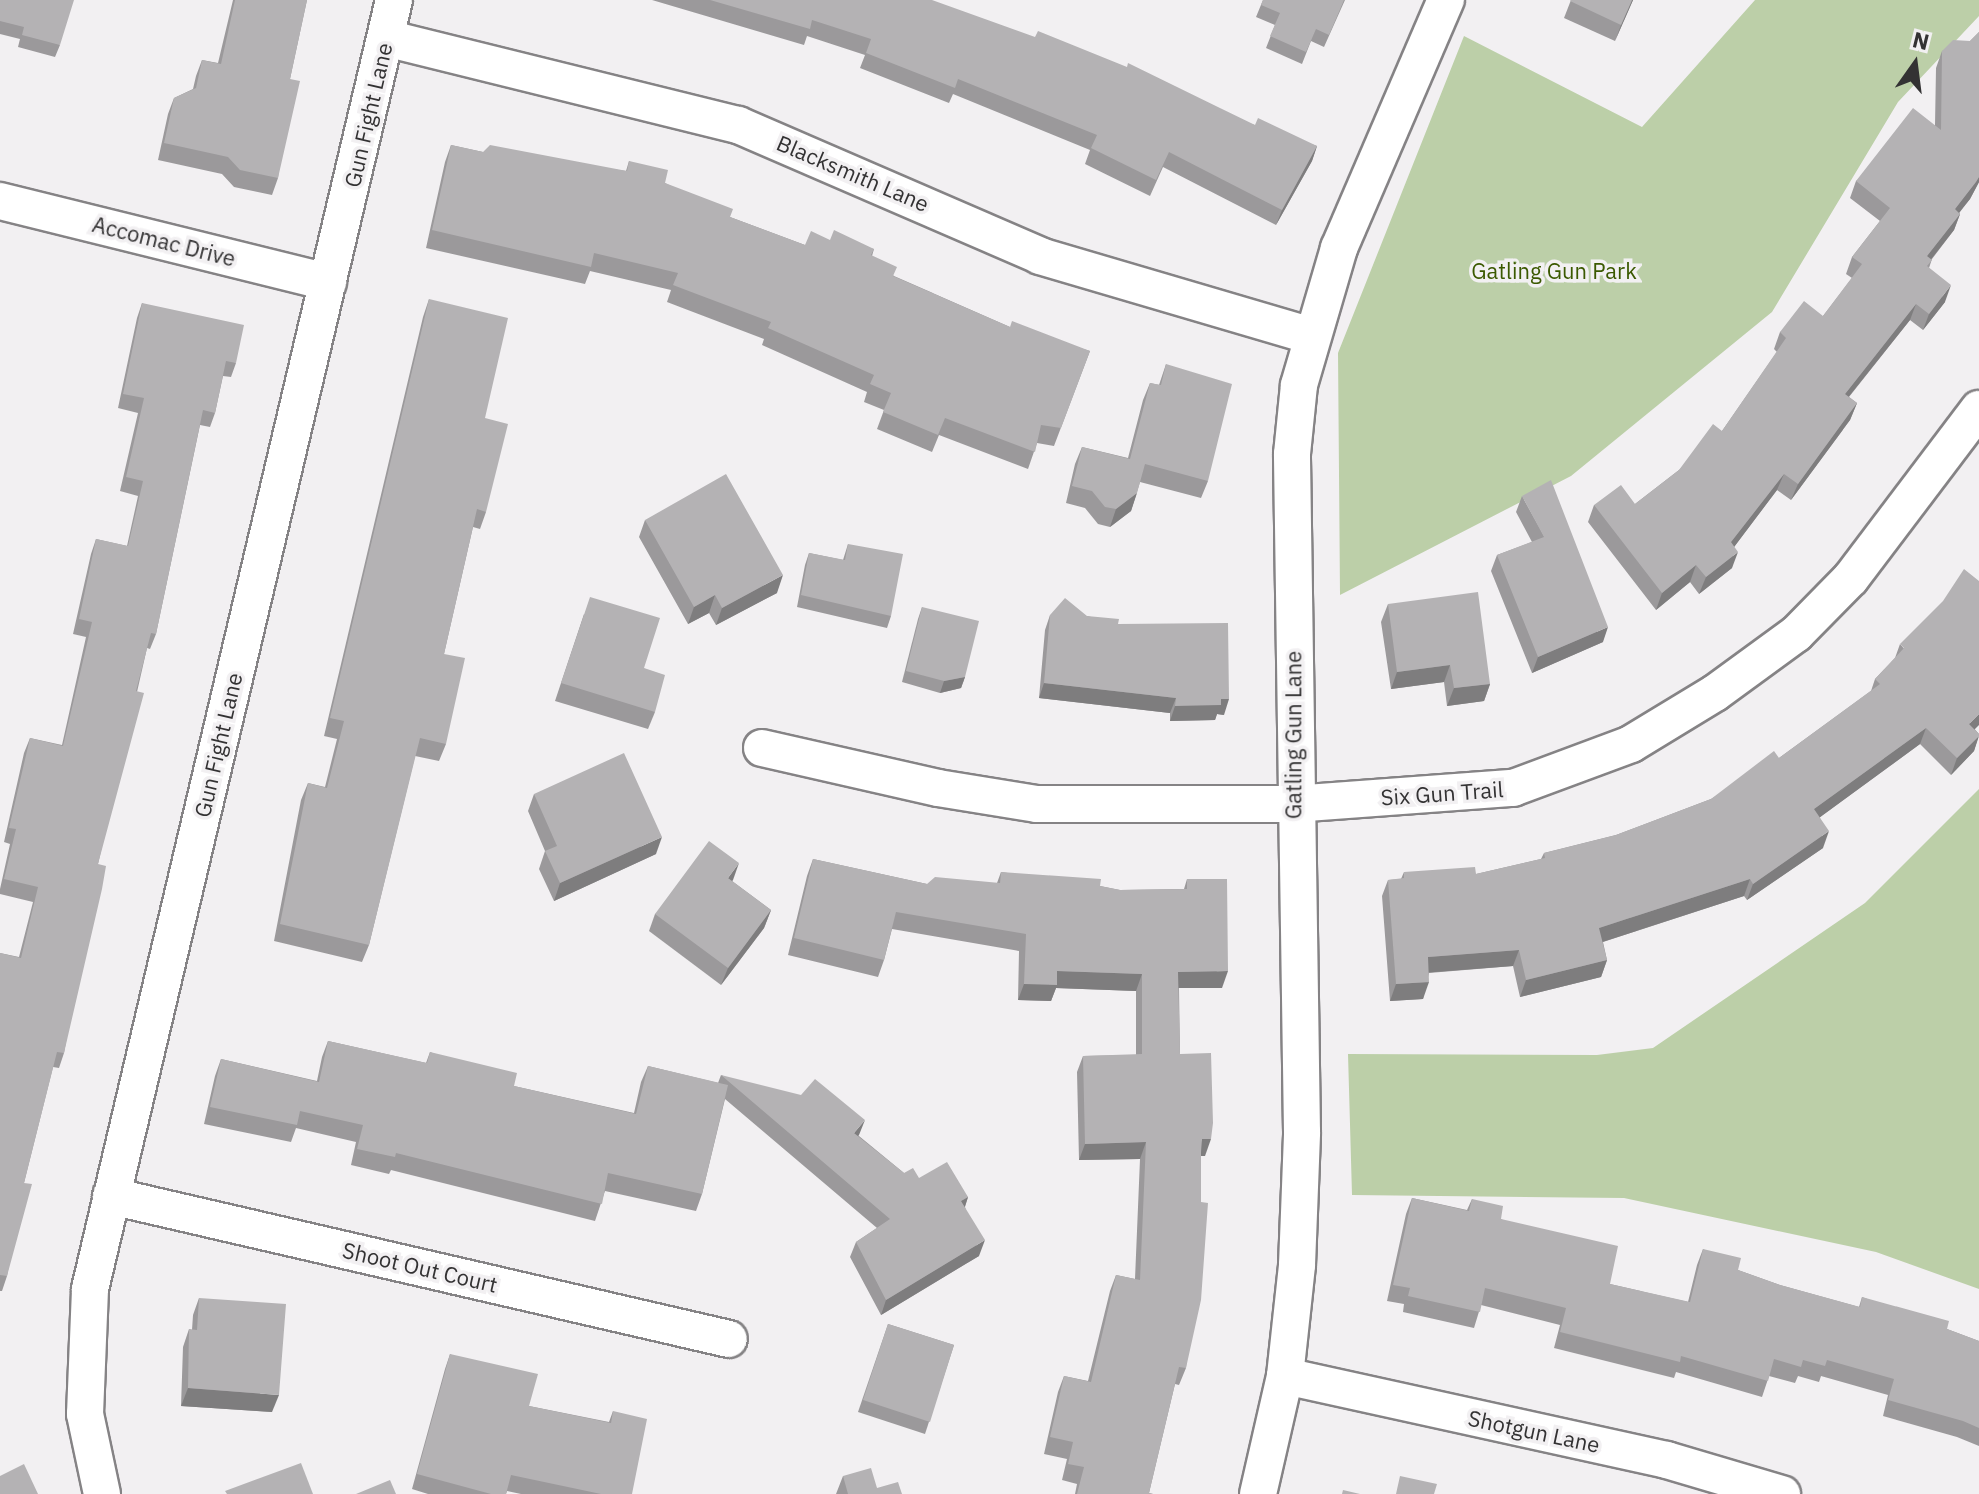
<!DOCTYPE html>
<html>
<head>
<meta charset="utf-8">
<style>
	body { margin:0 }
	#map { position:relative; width:1979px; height:1494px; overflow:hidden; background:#f2f0f2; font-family:"IBM Plex Sans",sans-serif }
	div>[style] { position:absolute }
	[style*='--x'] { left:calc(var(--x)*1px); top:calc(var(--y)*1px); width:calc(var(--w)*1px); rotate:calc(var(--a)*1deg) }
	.green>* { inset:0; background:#bccfa8 }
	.roads { filter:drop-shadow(2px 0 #858385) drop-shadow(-2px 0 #858385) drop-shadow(0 2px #858385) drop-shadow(0 -2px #858385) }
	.minor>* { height:36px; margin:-18px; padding:0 18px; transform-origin:18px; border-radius:18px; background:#fff }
	.wall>* { inset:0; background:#9b999b }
	.shaded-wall>* { inset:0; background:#7e7d7e }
	.building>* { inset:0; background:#b4b2b4 }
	span { translate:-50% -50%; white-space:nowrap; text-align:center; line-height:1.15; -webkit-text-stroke:7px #f2f0f2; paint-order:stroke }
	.street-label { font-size:22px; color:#333233 }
	.park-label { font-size:22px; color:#3b5901 }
	.north { position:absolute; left:1875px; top:24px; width:80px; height:80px; -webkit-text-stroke:6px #f2f0f2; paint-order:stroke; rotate:14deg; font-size:22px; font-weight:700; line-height:32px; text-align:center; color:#333233 }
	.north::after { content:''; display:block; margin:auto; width:28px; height:36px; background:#333233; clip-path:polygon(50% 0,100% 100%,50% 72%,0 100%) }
</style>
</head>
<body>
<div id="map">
	<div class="green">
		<div style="clip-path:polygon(1755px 0,1979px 0,1979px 16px,1898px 102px,1772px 312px,1571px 476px,1340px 595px,1338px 353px,1464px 36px,1642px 127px)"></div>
		<div style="clip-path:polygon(1979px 789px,1979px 1289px,1876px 1252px,1624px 1198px,1352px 1195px,1348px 1054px,1597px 1055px,1653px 1048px,1865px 903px)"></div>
	</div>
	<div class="roads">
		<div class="minor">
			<div style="--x:386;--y:38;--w:363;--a:13.9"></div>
			<div style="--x:738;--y:125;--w:329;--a:23.4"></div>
			<div style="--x:1040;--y:256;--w:283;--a:16.4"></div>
			<div style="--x:0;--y:201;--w:338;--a:13.9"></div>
			<div style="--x:762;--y:748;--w:180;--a:12.8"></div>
			<div style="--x:938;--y:788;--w:100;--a:9.2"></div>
			<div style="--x:1037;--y:804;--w:256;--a:0"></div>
			<div style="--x:1293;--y:804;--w:221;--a:-4.2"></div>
			<div style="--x:1513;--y:788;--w:126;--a:-20.4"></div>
			<div style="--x:1631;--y:744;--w:98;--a:-31.3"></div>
			<div style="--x:1715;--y:693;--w:100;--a:-36.1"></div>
			<div style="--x:1796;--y:634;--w:78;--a:-45.5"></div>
			<div style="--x:1851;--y:578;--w:212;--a:-52.9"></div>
			<div style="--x:111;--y:1196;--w:634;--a:13.03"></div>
			<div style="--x:1285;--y:1376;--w:391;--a:12.4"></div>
			<div style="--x:1667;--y:1460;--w:120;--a:16.5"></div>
			<div style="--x:102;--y:1494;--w:82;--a:-102"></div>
			<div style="--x:85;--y:1414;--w:125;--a:-87.7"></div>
			<div style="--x:90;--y:1289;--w:1324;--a:-76.73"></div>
			<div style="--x:1258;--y:1494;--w:121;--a:-77.1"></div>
			<div style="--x:1285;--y:1376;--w:112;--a:-83.8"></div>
			<div style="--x:1297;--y:1265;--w:133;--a:-87.8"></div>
			<div style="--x:1302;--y:1132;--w:678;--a:-90.85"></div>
			<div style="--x:1292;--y:454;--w:69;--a:-84.2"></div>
			<div style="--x:1299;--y:385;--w:143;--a:-73.7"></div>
			<div style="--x:1339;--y:248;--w:270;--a:-66.7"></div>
		</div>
	</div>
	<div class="wall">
		<div style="clip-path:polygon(0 0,60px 45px,55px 57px,18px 47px,20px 39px,0 34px)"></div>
		<div style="clip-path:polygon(233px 0,307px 0,290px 79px,278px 178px,272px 195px,234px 187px,222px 174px,158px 160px,168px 114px,174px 98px,193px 89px,196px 76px,202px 60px,218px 63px)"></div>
		<div style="clip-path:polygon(652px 0,883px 0,1317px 146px,1312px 161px,1276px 225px,1163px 167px,1150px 196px,1085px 164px,1090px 150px,953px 94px,949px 103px,860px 68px,865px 55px,807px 36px,804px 45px)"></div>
		<div style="clip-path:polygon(1263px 0,1345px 0,1324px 47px,1311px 41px,1302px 64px,1266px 48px,1275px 25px,1256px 17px)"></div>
		<div style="clip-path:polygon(1571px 0,1633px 0,1615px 41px,1564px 18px)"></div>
		<div style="clip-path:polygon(1979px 32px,1979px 182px,1970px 199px,1959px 212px,1960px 214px,1954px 230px,1932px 259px,1929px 268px,1945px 302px,1923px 330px,1910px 320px,1849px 397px,1857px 403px,1850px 420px,1791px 500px,1777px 490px,1734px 547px,1732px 568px,1699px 594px,1690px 582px,1656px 610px,1588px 522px,1594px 505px,1635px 504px,1679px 470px,1722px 431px,1777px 352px,1774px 349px,1780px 332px,1823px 316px,1852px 278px,1846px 274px,1852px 257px,1880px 221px,1850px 198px,1856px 181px,1935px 125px,1936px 68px,1942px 51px,1970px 41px)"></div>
		<div style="clip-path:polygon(451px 145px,483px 152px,626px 171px,629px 161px,665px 183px,730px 217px,805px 245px,830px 240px,874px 249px,872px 256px,894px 276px,1010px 327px,1090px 351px,1054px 446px,1037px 443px,1028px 469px,939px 435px,932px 452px,877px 429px,884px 410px,864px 402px,867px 392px,762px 345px,764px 339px,667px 302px,671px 290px,590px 271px,585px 284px,426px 248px,445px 162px)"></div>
		<div style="clip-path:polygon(429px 299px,485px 418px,486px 512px,480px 529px,473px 527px,444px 654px,446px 744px,439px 761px,415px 756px,369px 945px,362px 962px,274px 941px,301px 800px,308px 783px,325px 787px,337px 739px,324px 736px,423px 317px)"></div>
		<div style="clip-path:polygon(142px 303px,236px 363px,231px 377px,223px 376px,215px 413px,210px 427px,200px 425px,156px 634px,150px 649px,147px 648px,98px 864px,64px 1053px,59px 1068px,53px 1067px,24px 1183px,7px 1276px,2px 1291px,0 1291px,0 953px,19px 957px,33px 902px,0 894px,0 889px,10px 844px,4px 842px,24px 753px,30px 738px,62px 745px,86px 637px,73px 634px,91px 554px,96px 539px,127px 546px,138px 496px,120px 491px,138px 413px,118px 408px,137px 318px)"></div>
		<div style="clip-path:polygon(1166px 364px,1208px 481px,1201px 498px,1140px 482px,1131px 511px,1110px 527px,1098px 524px,1085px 508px,1066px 503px,1075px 464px,1082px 447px,1128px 458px,1143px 400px,1150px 383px,1159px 385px)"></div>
		<div style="clip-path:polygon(1522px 496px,1603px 642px,1532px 673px,1491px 571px,1497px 555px,1532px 542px,1516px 512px)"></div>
		<div style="clip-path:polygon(645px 520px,777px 593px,716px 625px,709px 613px,688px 624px,639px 537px)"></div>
		<div style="clip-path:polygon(848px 544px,891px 616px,887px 628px,797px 607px,805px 565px,809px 553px,843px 560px)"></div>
		<div style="clip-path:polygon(1388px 604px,1490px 684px,1484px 701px,1447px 706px,1444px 682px,1391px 689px,1381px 622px)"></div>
		<div style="clip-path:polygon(922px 607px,965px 677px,961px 688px,940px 693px,902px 682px,918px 619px)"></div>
		<div style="clip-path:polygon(584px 614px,644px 668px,655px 712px,648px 729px,555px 701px)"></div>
		<div style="clip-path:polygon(1050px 615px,1087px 616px,1118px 624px,1224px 715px,1217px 714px,1215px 720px,1170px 721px,1170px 713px,1039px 698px,1045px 630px)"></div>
		<div style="clip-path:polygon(1900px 644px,1979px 734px,1974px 751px,1951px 775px,1920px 744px,1820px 817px,1823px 848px,1747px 900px,1744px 896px,1603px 942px,1607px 960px,1601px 977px,1520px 997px,1513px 966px,1429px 973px,1423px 999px,1390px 1001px,1382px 896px,1388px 880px,1401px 879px,1404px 872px,1476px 874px,1541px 859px,1544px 853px,1616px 835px,1711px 799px,1779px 758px,1871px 691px,1875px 679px,1895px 658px)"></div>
		<div style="clip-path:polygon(534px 794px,656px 854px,554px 901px,539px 869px,545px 851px,528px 811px)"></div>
		<div style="clip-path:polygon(813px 859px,927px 884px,997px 883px,1001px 872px,1100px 886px,1120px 890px,1184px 889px,1187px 879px,1222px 988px,1179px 988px,1180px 1054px,1205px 1156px,1201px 1156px,1186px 1368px,1179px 1385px,1175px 1384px,1149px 1493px,1153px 1494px,1075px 1494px,1077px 1484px,1062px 1480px,1067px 1459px,1044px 1454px,1058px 1392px,1064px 1376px,1088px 1381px,1110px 1291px,1116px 1275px,1135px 1279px,1140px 1159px,1079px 1160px,1077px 1072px,1083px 1056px,1136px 1055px,1136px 991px,1056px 988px,1051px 1001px,1018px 1000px,1019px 951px,892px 929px,884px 960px,878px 977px,788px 955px,807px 876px)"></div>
		<div style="clip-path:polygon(732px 881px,771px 910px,764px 928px,721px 985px,649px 931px,655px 914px)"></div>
		<div style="clip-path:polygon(328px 1041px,426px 1063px,430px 1052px,514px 1086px,634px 1113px,641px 1082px,648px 1066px,718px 1083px,721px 1075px,859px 1136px,904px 1173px,968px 1197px,965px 1207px,979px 1256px,881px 1315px,850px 1257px,856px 1242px,877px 1228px,725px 1099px,702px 1194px,696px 1211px,605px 1191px,595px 1221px,391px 1170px,389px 1174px,351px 1165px,356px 1142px,296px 1128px,291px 1142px,204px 1124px,215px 1076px,221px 1059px,317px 1081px,322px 1057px)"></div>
		<div style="clip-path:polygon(1412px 1198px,1467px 1210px,1472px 1199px,1501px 1219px,1610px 1284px,1688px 1302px,1697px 1265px,1703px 1249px,1738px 1270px,1780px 1285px,1859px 1307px,1862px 1297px,1979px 1341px,1979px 1446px,1957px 1437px,1883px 1416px,1888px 1395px,1821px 1376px,1819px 1382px,1798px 1376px,1795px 1383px,1769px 1376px,1762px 1397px,1676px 1372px,1674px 1378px,1554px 1348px,1560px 1325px,1481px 1305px,1474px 1328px,1403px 1312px,1404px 1304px,1387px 1301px,1406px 1214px)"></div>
		<div style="clip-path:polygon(199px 1298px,272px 1412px,181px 1406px,183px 1347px,189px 1329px,192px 1330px,193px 1315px)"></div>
		<div style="clip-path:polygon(888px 1324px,954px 1345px,925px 1434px,858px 1412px)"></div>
		<div style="clip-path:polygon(450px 1354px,529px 1406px,609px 1422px,613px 1411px,632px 1494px,521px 1494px,507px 1491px,506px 1494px,428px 1494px,412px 1489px,445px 1369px)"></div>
		<div style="clip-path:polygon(843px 1476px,877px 1488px,902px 1494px,836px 1494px)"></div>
	</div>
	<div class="shaded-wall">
		<div style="clip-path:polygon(1632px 0,1633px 0,1615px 41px,1621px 25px)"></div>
		<div style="clip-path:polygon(1317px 146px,1312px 161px,1276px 225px,1282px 210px)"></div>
		<div style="clip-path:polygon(1979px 177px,1979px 182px,1970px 199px,1949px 226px,1955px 209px)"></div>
		<div style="clip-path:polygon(1960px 214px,1954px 230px,1921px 272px,1927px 256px)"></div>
		<div style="clip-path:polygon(1951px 285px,1945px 302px,1923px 330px,1929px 314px)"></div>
		<div style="clip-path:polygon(1916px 304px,1910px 320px,1838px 410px,1845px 394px)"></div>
		<div style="clip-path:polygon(1857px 403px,1850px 420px,1791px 500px,1798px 484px)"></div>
		<div style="clip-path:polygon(1784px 474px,1777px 490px,1725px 559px,1731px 542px)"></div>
		<div style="clip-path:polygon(1137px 493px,1131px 511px,1110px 527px,1116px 509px)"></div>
		<div style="clip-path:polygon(1738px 552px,1732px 568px,1699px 594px,1706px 577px)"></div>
		<div style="clip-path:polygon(1696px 565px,1690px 582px,1656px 610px,1662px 593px)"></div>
		<div style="clip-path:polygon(783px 575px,777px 593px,716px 625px,722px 608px)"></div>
		<div style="clip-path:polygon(715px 595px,709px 613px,688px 624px,694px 607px)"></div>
		<div style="clip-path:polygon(1608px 627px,1603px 642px,1532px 673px,1538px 657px)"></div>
		<div style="clip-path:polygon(1450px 665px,1444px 682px,1391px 689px,1397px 672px)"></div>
		<div style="clip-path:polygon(965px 677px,961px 688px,940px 693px,944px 681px)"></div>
		<div style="clip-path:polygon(1044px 683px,1176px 698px,1170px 713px,1039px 698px)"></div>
		<div style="clip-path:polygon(1490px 684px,1484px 701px,1447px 706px,1454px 688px)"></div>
		<div style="clip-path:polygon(1221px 699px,1229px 699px,1224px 715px,1217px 714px,1215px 720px,1170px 721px,1175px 706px)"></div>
		<div style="clip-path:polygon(1979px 714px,1979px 725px,1963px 741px,1969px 724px)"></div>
		<div style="clip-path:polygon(1926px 728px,1920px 744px,1808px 826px,1814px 809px)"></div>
		<div style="clip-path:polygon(1979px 736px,1974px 751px,1951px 775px,1957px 758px)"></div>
		<div style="clip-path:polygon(1829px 831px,1823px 848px,1747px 900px,1753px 884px)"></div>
		<div style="clip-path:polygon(662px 837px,656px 854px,554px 901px,560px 883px)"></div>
		<div style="clip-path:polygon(739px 863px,733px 880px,722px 896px,728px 878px)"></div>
		<div style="clip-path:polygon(1750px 879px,1744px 896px,1593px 945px,1599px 928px)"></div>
		<div style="clip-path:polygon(771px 910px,764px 928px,721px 985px,728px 968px)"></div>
		<div style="clip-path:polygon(1519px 950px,1513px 966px,1422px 973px,1428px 957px)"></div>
		<div style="clip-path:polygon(1607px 960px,1601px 977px,1520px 997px,1526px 980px)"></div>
		<div style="clip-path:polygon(1057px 971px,1142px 974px,1136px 991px,1056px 988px,1051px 1001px,1018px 1000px,1024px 984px)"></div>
		<div style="clip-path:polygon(1228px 971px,1222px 988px,1172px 988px,1178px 972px)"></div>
		<div style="clip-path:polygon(1429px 982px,1423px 999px,1390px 1001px,1396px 984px)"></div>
		<div style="clip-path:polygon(865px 1120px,859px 1135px,849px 1148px,854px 1133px)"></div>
		<div style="clip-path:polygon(1202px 1139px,1211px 1139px,1205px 1156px,1196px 1156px)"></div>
		<div style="clip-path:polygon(1146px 1142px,1140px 1159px,1079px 1160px,1085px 1144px)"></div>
		<div style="clip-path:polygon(968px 1197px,963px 1212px,961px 1201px)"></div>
		<div style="clip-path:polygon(985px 1240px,979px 1256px,881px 1315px,886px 1300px)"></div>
		<div style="clip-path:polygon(188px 1388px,279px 1395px,272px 1412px,181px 1406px)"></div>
	</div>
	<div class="building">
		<div style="clip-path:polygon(0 0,74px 0,60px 45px,22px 35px,24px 27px,0 21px)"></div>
		<div style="clip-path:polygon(235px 0,307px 0,290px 79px,300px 81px,278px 178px,240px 170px,228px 157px,164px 143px,174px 98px,196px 88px,202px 60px,221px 64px)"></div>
		<div style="clip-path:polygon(710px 0,932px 0,1035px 37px,1038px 31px,1127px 67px,1128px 63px,1255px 125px,1258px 118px,1317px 146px,1282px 210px,1169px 152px,1156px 180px,1091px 148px,1097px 135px,958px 79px,955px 88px,866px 53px,871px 39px,812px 20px,810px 29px)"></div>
		<div style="clip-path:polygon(1263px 0,1344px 0,1329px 35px,1316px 29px,1306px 52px,1270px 36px,1280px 13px,1261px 5px)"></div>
		<div style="clip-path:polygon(1571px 0,1632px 0,1621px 25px,1570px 1px)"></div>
		<div style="clip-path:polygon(1979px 32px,1979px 177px,1976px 182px,1955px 209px,1960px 214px,1927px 256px,1932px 260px,1927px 266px,1951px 285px,1929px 314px,1916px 304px,1845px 394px,1857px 403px,1798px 484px,1784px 474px,1731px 542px,1738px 552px,1706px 577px,1696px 565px,1662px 593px,1594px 505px,1621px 485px,1635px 504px,1679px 470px,1713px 424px,1722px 431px,1786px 338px,1780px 332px,1804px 301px,1823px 316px,1862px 264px,1852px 257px,1890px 208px,1856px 181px,1913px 108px,1941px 130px,1942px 51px,1953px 40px,1970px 41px)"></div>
		<div style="clip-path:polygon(451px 145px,483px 152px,490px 145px,627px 171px,629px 161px,668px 170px,665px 183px,733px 209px,730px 217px,805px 245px,811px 231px,830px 240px,834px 230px,874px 249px,871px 255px,897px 267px,893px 276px,1010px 327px,1012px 321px,1090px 351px,1061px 428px,1041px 425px,1035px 452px,945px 418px,938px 435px,883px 412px,891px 393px,870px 384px,874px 375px,768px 328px,771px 322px,673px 285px,678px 273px,594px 253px,591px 267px,432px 230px)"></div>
		<div style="clip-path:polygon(429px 299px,508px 318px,485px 418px,508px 424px,486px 512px,477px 509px,444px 654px,465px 658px,446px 744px,420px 738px,369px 945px,280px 924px,308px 783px,327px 788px,344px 721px,330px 718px)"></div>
		<div style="clip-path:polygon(142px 303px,244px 325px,236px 363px,226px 361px,215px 413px,203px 410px,156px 634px,151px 633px,136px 691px,144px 693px,98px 864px,106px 866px,102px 889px,64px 1053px,57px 1052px,24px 1183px,32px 1184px,7px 1276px,0 1275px,0 953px,21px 958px,38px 887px,4px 879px,16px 829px,9px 828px,30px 738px,63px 746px,92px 622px,79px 619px,96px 539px,128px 546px,143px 481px,126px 477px,144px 398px,123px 394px)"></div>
		<div style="clip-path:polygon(1166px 364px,1232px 384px,1208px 481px,1145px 464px,1137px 493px,1116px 509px,1105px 507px,1092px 491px,1072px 486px,1082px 447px,1130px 459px,1150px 383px,1161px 385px)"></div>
		<div style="clip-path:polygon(726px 474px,783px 575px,722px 608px,715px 595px,694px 607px,645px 520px)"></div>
		<div style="clip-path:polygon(1551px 480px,1608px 627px,1538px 657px,1497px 555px,1544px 537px,1522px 496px)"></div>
		<div style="clip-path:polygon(848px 544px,903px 554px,891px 616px,801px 595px,809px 553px,845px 560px)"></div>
		<div style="clip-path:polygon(1964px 569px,1979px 581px,1979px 714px,1969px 724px,1979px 734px,1979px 736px,1957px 758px,1926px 728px,1814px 809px,1829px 831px,1753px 884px,1750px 879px,1599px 928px,1607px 960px,1526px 980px,1519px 950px,1428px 957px,1429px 982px,1396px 984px,1388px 880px,1404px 878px,1404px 872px,1475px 867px,1476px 874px,1545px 858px,1544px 853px,1616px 835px,1711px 799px,1774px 751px,1779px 758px,1880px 684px,1875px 679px,1904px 648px,1900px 644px,1943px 601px)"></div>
		<div style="clip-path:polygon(1478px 592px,1490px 684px,1454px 688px,1450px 665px,1397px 672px,1388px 604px)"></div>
		<div style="clip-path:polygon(590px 597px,660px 618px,644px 668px,665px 675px,655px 712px,561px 683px)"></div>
		<div style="clip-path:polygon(1065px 598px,1087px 616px,1119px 619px,1118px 624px,1228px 623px,1229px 699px,1221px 699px,1221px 705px,1175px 706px,1176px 698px,1044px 683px,1050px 615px)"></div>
		<div style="clip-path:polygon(922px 607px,979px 621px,965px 677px,944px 681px,906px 671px)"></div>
		<div style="clip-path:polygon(624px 753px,662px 837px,560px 883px,545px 851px,557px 846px,534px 794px)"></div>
		<div style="clip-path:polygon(709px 841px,739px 863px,728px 878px,771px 910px,728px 968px,655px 914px)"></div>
		<div style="clip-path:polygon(813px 859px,927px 884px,935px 877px,1000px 883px,1001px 872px,1101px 879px,1100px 886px,1120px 890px,1187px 889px,1187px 879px,1227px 879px,1228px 971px,1178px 972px,1180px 1054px,1211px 1053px,1213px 1123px,1211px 1139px,1202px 1139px,1201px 1152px,1201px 1202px,1208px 1203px,1201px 1300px,1186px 1368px,1179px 1367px,1149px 1493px,1153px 1494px,1077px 1494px,1084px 1467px,1068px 1464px,1073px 1442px,1050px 1437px,1064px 1376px,1091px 1382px,1116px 1275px,1140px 1280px,1146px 1142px,1085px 1144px,1083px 1056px,1142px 1054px,1142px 974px,1057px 971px,1057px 985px,1024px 984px,1026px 934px,896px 912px,884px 960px,794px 938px)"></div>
		<div style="clip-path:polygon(328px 1041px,427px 1063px,430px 1052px,517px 1073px,514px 1086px,636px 1114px,648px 1066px,728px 1085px,702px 1194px,608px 1173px,602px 1204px,396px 1153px,395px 1157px,357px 1149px,363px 1125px,300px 1111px,297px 1125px,210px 1107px,221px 1059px,319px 1082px)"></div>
		<div style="clip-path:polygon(721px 1075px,801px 1095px,815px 1079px,865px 1120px,854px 1133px,904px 1173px,913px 1168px,919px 1178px,947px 1162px,968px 1197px,961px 1201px,985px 1240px,886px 1300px,856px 1242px,890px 1219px)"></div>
		<div style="clip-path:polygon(1412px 1198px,1469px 1211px,1472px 1199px,1503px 1206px,1501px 1219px,1618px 1246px,1610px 1284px,1690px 1302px,1703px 1249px,1741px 1258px,1738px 1270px,1780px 1285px,1860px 1307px,1862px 1297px,1949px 1321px,1947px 1329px,1979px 1341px,1979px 1428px,1963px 1421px,1888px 1400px,1894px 1379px,1827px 1360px,1825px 1366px,1803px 1360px,1801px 1367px,1774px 1359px,1768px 1381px,1681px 1356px,1680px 1362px,1560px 1332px,1566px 1308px,1485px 1288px,1480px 1312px,1408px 1296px,1410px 1288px,1393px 1285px)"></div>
		<div style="clip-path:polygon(199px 1298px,286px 1304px,279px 1395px,188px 1388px,189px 1329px,197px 1330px)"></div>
		<div style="clip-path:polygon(888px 1324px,954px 1345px,930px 1422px,863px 1400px)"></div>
		<div style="clip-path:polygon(450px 1354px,538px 1374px,529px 1406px,611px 1423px,613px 1411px,647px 1419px,632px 1494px,601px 1494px,511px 1475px,506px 1494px,491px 1494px,417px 1474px)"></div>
		<div style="clip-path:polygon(301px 1463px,313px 1494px,227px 1494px,225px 1491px)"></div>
		<div style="clip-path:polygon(24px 1464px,38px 1494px,0 1494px,0 1476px)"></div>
		<div style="clip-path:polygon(871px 1468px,877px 1488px,898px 1482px,902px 1494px,848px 1494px,843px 1476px)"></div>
		<div style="clip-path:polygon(1400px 1476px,1437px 1484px,1434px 1494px,1436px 1494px,1396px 1494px)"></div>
		<div style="clip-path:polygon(390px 1480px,396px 1494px,356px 1494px)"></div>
		<div style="clip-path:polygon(1343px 1490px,1360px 1494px,1342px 1494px)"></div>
	</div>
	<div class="street-label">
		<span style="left:368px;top:115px;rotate:-77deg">Gun Fight Lane</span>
		<span style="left:853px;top:173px;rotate:23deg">Blacksmith Lane</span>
		<span style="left:164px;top:241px;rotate:14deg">Accomac Drive</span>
		<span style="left:1293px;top:735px;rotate:-90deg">Gatling Gun Lane</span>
		<span style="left:218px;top:745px;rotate:-77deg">Gun Fight Lane</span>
		<span style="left:1442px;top:793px;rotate:-4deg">Six Gun Trail</span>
		<span style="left:420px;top:1267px;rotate:13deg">Shoot Out Court</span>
		<span style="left:1534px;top:1431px;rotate:12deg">Shotgun Lane</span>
	</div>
	<div class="park-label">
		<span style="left:1554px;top:271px">Gatling Gun Park</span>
	</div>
	<div class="north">N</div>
</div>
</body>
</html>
